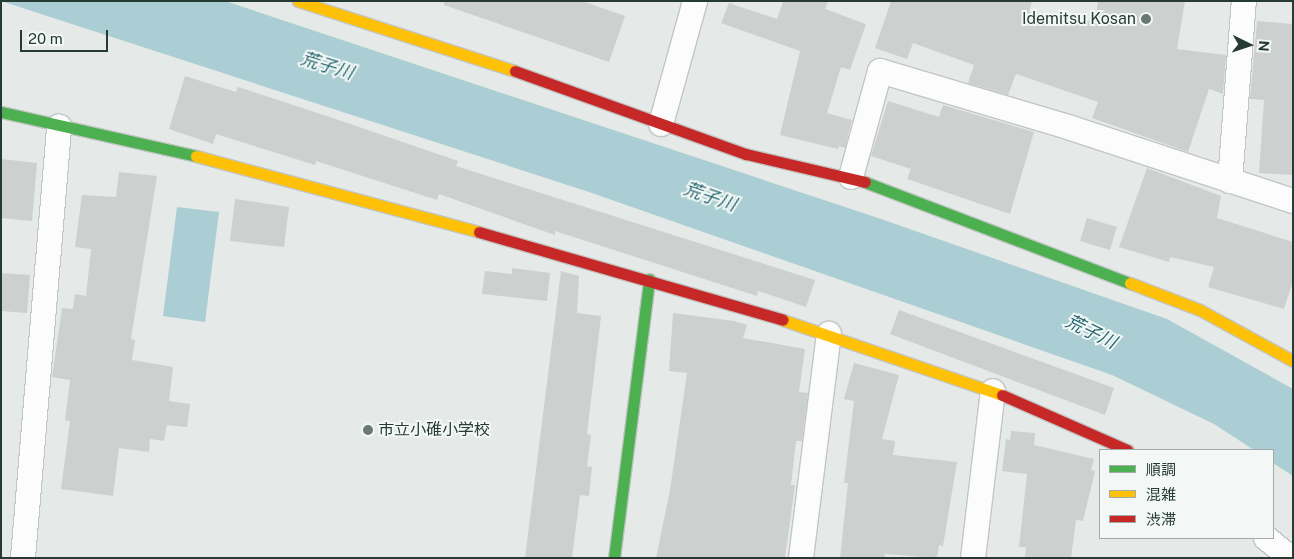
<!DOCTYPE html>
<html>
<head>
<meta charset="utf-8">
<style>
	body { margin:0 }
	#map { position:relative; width:1294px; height:559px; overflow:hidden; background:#e5e9e7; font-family:"Public Sans","Noto Sans JP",sans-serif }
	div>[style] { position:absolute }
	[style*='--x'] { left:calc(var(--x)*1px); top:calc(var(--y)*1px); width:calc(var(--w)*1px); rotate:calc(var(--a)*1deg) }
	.water>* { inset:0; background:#aaced3 }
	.building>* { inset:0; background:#ccd1cf }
	.roads { filter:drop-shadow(1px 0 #c2c6c4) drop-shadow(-1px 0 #c2c6c4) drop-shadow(0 1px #c2c6c4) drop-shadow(0 -1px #c2c6c4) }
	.street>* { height:24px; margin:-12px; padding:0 12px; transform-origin:12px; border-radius:12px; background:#fbfcfb }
	.fast>* { height:11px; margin:-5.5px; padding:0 5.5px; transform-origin:5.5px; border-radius:5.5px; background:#4caf50 }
	.slow>* { height:11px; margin:-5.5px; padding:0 5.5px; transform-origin:5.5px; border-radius:5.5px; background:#ffc107 }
	.jam>* { height:11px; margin:-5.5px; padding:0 5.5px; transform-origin:5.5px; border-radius:5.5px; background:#c62828 }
	.dots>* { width:14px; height:14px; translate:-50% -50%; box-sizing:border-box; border:2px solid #f3f8f6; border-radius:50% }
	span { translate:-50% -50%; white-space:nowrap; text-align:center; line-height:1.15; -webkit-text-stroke:4px #f3f8f6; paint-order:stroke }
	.poi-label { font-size:16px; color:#253b34 }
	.right { translate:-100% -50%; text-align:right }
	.left { translate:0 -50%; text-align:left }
	.water-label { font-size:18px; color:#256670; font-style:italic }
	.frame { position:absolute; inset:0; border:2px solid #253b34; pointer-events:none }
	.legend { position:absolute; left:1099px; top:449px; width:175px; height:90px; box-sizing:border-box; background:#f3f8f6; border:1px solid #a1aca8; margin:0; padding:6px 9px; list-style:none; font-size:15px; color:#253b34 }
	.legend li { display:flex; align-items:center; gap:10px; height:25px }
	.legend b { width:25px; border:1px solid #a1aca8 }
	.north { position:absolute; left:1224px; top:20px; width:50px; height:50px; -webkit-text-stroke:4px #f3f8f6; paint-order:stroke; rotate:94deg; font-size:14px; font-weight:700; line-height:20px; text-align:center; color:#253b34 }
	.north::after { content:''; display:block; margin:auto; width:18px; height:22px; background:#253b34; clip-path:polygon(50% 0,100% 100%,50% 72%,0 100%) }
	.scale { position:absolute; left:20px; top:30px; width:88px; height:22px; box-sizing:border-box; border:2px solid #253b34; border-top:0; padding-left:6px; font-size:15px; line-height:18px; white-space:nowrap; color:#253b34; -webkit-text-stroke:4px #f3f8f6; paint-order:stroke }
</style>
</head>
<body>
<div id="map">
	<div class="water">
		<div style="clip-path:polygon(1px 1px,225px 1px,881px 219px,1167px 319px,1293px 389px,1293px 476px,1273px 463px,1273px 450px,1254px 450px,1214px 424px,1112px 375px,589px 192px)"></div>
		<div style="clip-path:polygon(177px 207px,219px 212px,205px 322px,163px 316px)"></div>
	</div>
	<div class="building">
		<div style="clip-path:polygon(444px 1px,582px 1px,625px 16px,609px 62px,444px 5px)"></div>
		<div style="clip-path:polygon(783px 1px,828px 1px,825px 9px,866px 24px,850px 70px,841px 67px,827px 113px,852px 120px,845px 148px,839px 146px,838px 149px,780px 135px,800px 51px,721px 23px,729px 3px,777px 19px)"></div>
		<div style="clip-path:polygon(891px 1px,1032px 1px,1029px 12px,1095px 22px,1098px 1px,1185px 1px,1177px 49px,1226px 55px,1223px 94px,1209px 89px,1188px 152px,1092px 118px,1098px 102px,1016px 74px,1008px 95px,968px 83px,974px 65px,913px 43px,907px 59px,875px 48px)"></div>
		<div style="clip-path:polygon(1257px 21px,1293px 24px,1293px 175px,1259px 173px,1264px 100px,1250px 99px)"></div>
		<div style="clip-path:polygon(185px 76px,236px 92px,238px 87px,330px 117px,458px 161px,456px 166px,815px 280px,806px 307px,758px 291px,757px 296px,555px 231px,555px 235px,439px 194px,437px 200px,316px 161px,315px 165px,216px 134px,213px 144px,169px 129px)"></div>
		<div style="clip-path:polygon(888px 101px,939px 117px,943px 105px,1034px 132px,1010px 214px,907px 179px,911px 169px,871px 156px)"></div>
		<div style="clip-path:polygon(1px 159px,37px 163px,32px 221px,1px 218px)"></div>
		<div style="clip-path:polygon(1147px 168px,1221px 196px,1217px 218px,1293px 242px,1293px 281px,1284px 309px,1208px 287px,1214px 267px,1170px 257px,1169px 262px,1119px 247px)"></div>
		<div style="clip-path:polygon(119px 172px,157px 176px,131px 339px,135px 340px,132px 360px,173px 367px,169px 401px,190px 404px,187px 427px,167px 425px,164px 441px,150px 439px,149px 452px,119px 448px,113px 496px,61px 489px,70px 421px,65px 420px,70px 380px,52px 377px,62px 308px,73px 309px,75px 294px,86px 296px,91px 249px,75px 247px,82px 195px,116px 197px)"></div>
		<div style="clip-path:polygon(235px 199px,289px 207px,284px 247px,230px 241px)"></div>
		<div style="clip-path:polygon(1087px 218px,1117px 227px,1110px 250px,1080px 241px)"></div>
		<div style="clip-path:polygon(512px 268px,550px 273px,547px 301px,482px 294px,485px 271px,512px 274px)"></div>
		<div style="clip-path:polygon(561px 271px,579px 276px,577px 313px,601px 316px,587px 434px,591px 435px,587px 466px,592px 467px,589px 496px,580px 495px,572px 558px,525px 558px)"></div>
		<div style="clip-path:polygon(1px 273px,30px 275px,27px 313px,1px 311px)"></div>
		<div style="clip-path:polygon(899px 310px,1114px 388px,1105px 415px,890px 334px)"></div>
		<div style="clip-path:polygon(673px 313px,734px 321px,747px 325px,743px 338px,805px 349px,799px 392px,808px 393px,802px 441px,796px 441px,791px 485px,795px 485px,785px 558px,656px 558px,670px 490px,687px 373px,669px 371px)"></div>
		<div style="clip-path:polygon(854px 363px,899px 375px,882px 439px,895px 441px,893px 455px,957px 462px,943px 546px,939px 545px,937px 558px,885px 554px,884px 558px,840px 558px,848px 483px,844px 483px,854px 401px,844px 399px)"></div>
		<div style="clip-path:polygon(1011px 431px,1035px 433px,1034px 445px,1094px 459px,1091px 470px,1095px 471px,1083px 521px,1076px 520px,1071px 558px,1025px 558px,1026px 547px,1019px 547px,1027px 474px,1002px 471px,1006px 439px,1010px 440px)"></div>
	</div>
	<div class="roads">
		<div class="street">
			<div style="--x:661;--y:124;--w:128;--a:-74.5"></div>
			<div style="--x:851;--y:177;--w:110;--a:-74.7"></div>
			<div style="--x:880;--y:71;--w:199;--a:16.6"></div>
			<div style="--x:1071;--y:128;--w:234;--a:18.2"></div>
			<div style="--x:1230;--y:181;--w:181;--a:-85.6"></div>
			<div style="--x:1266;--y:538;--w:32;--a:39"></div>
			<div style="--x:23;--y:558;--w:433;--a:-85.2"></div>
			<div style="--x:801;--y:558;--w:226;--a:-82.9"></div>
			<div style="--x:973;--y:558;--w:168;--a:-83.2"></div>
		</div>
		<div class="fast">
			<div style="--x:1;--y:112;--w:200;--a:12.7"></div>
			<div style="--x:865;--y:182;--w:284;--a:20.9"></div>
			<div style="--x:614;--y:558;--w:281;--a:-82.8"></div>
		</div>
		<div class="slow">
			<div style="--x:298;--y:1;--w:228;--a:17.9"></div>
			<div style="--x:196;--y:156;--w:293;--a:15"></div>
			<div style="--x:1130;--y:283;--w:75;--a:21.1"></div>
			<div style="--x:1200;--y:310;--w:106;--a:28.7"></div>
			<div style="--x:783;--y:320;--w:231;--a:18.9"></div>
		</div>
		<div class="jam">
			<div style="--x:515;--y:71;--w:245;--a:19.8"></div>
			<div style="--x:746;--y:154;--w:122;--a:13.2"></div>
			<div style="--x:479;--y:232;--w:316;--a:16.1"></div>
			<div style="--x:1002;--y:395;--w:137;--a:23.7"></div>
		</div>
	</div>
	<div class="dots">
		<div style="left:1146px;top:19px;background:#687873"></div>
		<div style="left:368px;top:430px;background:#687873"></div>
	</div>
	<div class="poi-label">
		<span class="right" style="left:1136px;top:19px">Idemitsu Kosan</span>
		<span class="left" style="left:378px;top:430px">市立小碓小学校</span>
	</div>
	<div class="water-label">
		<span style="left:327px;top:66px;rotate:17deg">荒子川</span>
		<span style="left:710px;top:197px;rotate:19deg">荒子川</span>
		<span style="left:1091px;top:332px;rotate:26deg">荒子川</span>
	</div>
	<div class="frame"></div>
	<ul class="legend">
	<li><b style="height:6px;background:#4caf50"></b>順調</li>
	<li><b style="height:6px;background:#ffc107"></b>混雑</li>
	<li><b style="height:6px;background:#c62828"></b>渋滞</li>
	</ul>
	<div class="north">N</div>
	<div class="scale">20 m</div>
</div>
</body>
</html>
